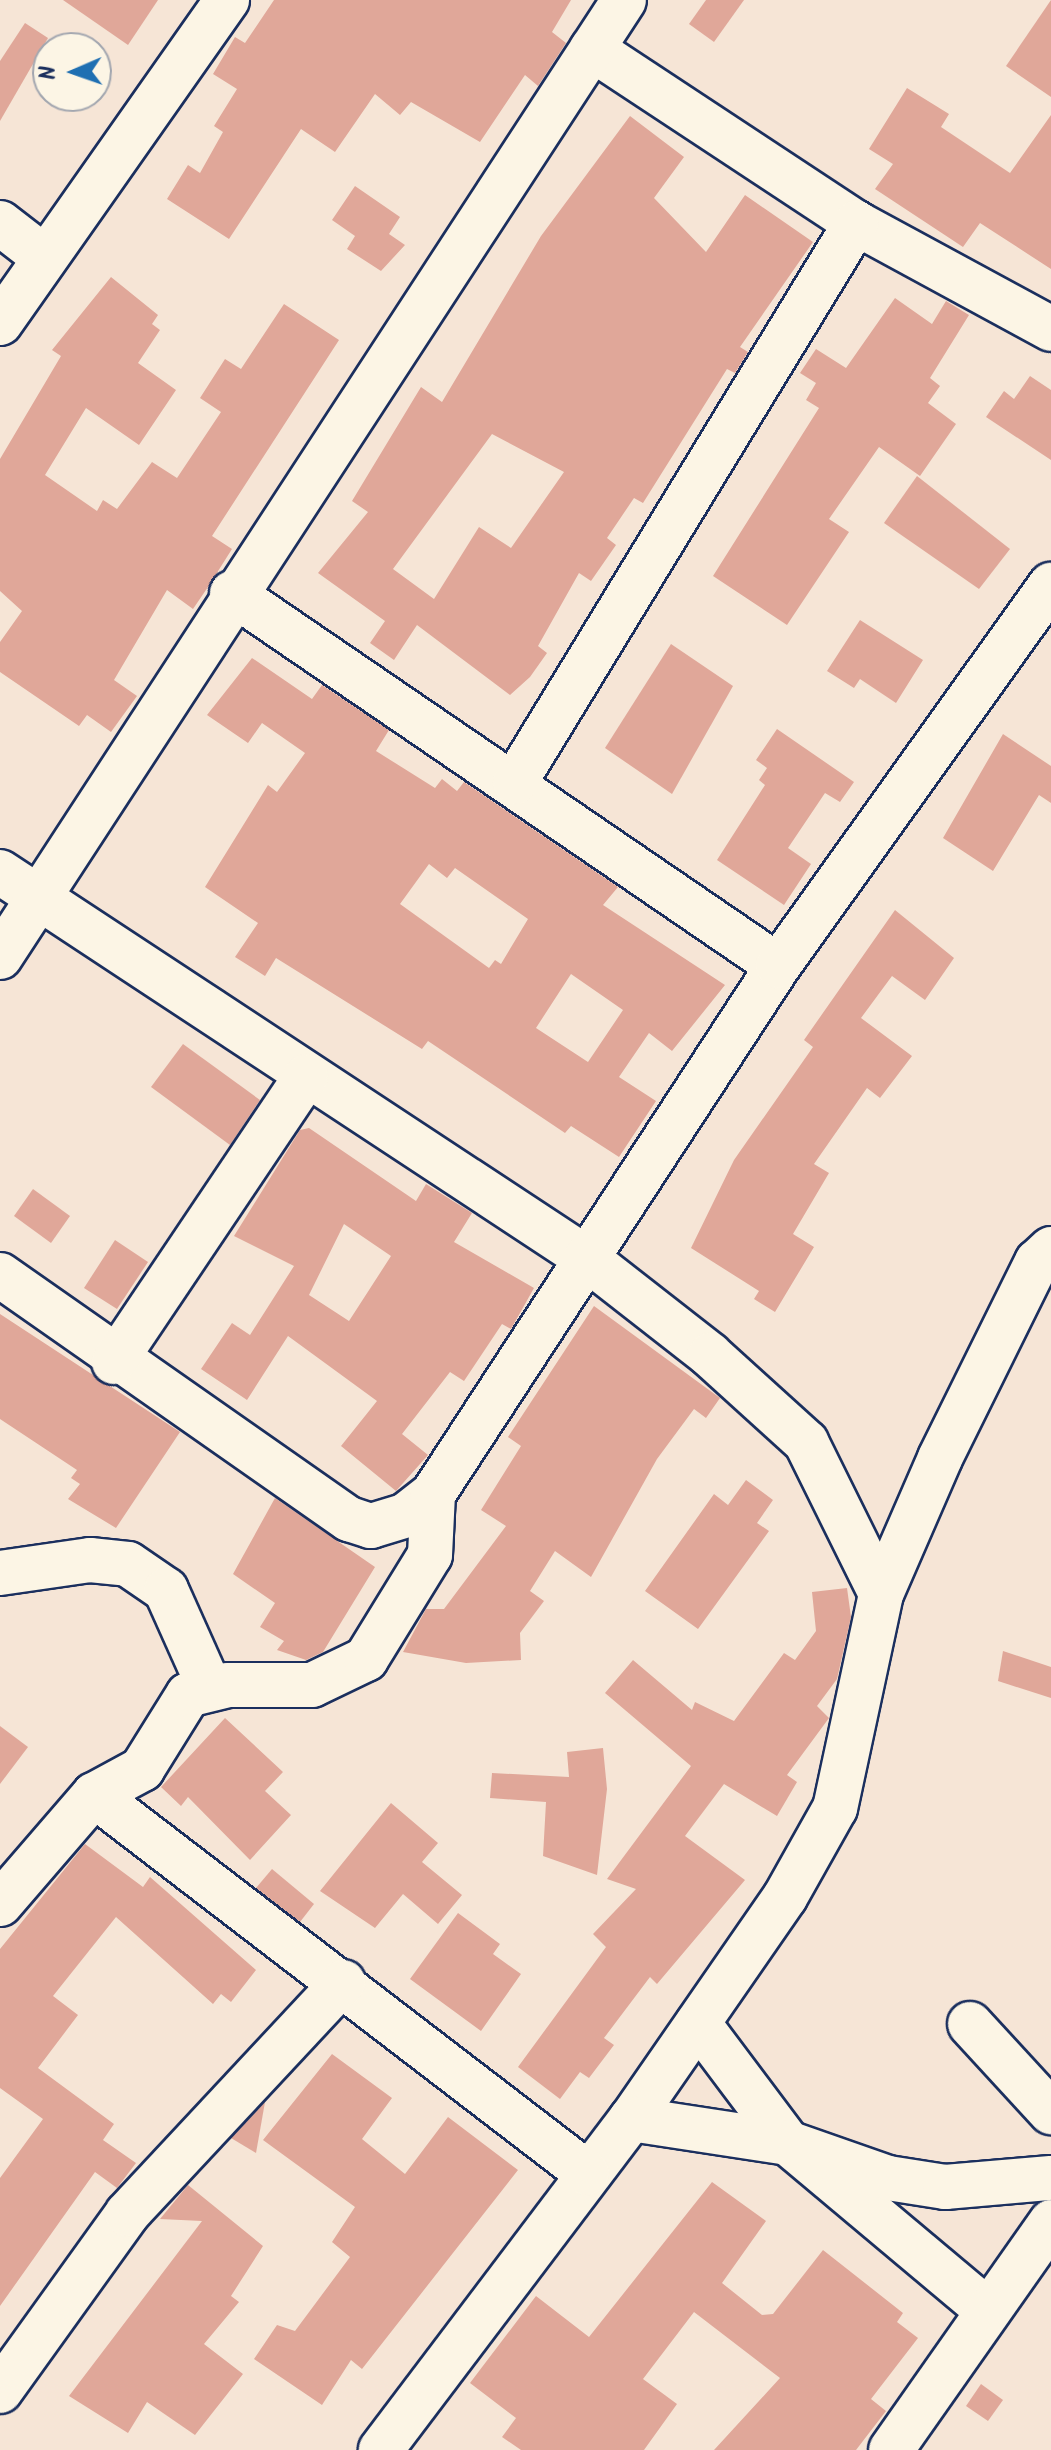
<!DOCTYPE html>
<html>
<head>
<meta charset="utf-8">
<style>
	body { margin:0 }
	#map { position:relative; width:1051px; height:2450px; overflow:hidden; background:#f6e5d6; font-family:Kalam,sans-serif }
	div>[style] { position:absolute }
	[style*='--x'] { left:calc(var(--x)*1px); top:calc(var(--y)*1px); width:calc(var(--w)*1px); rotate:calc(var(--a)*1deg) }
	.building>* { inset:0; background:#e0a799 }
	.roads { filter:drop-shadow(2px 0 #1b2f5e) drop-shadow(-2px 0 #1b2f5e) drop-shadow(0 2px #1b2f5e) drop-shadow(0 -2px #1b2f5e) }
	.minor>* { height:44px; margin:-22px; padding:0 22px; transform-origin:22px; border-radius:22px; background:#fcf5e5 }
	span { translate:-50% -50%; white-space:nowrap; text-align:center; line-height:1.15; -webkit-text-stroke:6px #fcf5e5; paint-order:stroke }
	.north { position:absolute; left:32px; top:32px; width:80px; height:80px; box-sizing:border-box; background:#fcf5e5; border:2px solid #a2a6af; border-radius:50%; rotate:268deg; font-size:22px; font-weight:700; line-height:32px; text-align:center; color:#1b2f5e }
	.north::after { content:''; display:block; margin:auto; width:28px; height:36px; background:#1f6fb2; clip-path:polygon(50% 0,100% 100%,50% 72%,0 100%) }
</style>
</head>
<body>
<div id="map">
	<div class="building">
		<div style="clip-path:polygon(63px 0,158px 0,128px 45px)"></div>
		<div style="clip-path:polygon(274px 0,571px 0,552px 32px,566px 43px,538px 86px,525px 75px,480px 142px,411px 102px,400px 115px,375px 94px,335px 152px,301px 129px,229px 239px,167px 199px,188px 165px,200px 173px,223px 132px,214px 126px,237px 89px,213px 74px,235px 37px,245px 43px)"></div>
		<div style="clip-path:polygon(706px 0,744px 0,714px 42px,689px 24px)"></div>
		<div style="clip-path:polygon(1051px 0,1051px 97px,1006px 66px)"></div>
		<div style="clip-path:polygon(25px 23px,48px 38px,0 121px,0 61px)"></div>
		<div style="clip-path:polygon(907px 88px,949px 114px,941px 127px,1010px 173px,1051px 115px,1051px 269px,980px 223px,963px 247px,875px 189px,893px 164px,869px 149px)"></div>
		<div style="clip-path:polygon(evenodd,630px 116px,684px 157px,654px 198px,706px 252px,745px 195px,813px 242px,740px 347px,748px 352px,735px 373px,727px 369px,643px 503px,634px 498px,607px 538px,616px 545px,591px 581px,579px 573px,538px 646px,547px 653px,530px 677px,510px 695px,417px 625px,394px 660px,370px 643px,385px 621px,318px 573px,368px 512px,352px 501px,421px 387px,442px 402px,541px 236px,630px 116px,492px 434px,564px 472px,511px 548px,479px 527px,434px 599px,393px 569px,492px 434px)"></div>
		<div style="clip-path:polygon(355px 186px,400px 217px,389px 234px,405px 245px,381px 271px,347px 249px,355px 236px,332px 220px)"></div>
		<div style="clip-path:polygon(111px 277px,158px 315px,152px 324px,160px 330px,138px 363px,176px 390px,139px 445px,86px 408px,45px 475px,97px 511px,103px 500px,117px 509px,152px 462px,177px 478px,221px 412px,200px 398px,225px 359px,241px 369px,284px 304px,339px 340px,212px 536px,232px 549px,208px 587px,193px 609px,167px 590px,114px 680px,137px 696px,111px 732px,87px 715px,79px 726px,0 672px,0 642px,22px 611px,0 591px,0 459px,61px 356px,52px 350px)"></div>
		<div style="clip-path:polygon(895px 298px,932px 324px,946px 301px,969px 315px,930px 378px,940px 386px,928px 403px,956px 424px,920px 476px,879px 447px,829px 519px,849px 532px,787px 625px,713px 576px,819px 408px,806px 400px,816px 383px,800px 373px,816px 349px,846px 368px)"></div>
		<div style="clip-path:polygon(1030px 376px,1051px 390px,1051px 460px,986px 417px,1004px 391px,1014px 399px)"></div>
		<div style="clip-path:polygon(917px 476px,1010px 549px,979px 589px,884px 523px)"></div>
		<div style="clip-path:polygon(860px 620px,923px 660px,896px 703px,860px 679px,854px 688px,827px 671px)"></div>
		<div style="clip-path:polygon(671px 644px,733px 686px,672px 794px,605px 748px)"></div>
		<div style="clip-path:polygon(evenodd,252px 658px,312px 699px,322px 685px,389px 730px,376px 751px,435px 788px,442px 779px,457px 791px,464px 782px,618px 887px,603px 905px,725px 985px,672px 1051px,649px 1033px,619px 1077px,656px 1101px,619px 1157px,571px 1126px,565px 1133px,428px 1041px,422px 1049px,276px 958px,265px 976px,235px 957px,258px 923px,205px 887px,268px 785px,277px 792px,305px 753px,262px 723px,248px 743px,207px 715px,252px 658px,429px 864px,447px 878px,455px 868px,528px 919px,501px 964px,495px 960px,489px 968px,400px 904px,429px 864px,252px 658px,571px 974px,623px 1010px,588px 1062px,536px 1028px,571px 974px)"></div>
		<div style="clip-path:polygon(777px 729px,854px 782px,840px 802px,825px 793px,788px 848px,811px 864px,784px 905px,717px 860px,765px 785px,759px 780px,767px 768px,756px 760px)"></div>
		<div style="clip-path:polygon(1003px 734px,1051px 766px,1051px 803px,1039px 795px,993px 871px,943px 838px)"></div>
		<div style="clip-path:polygon(895px 910px,954px 958px,925px 1000px,892px 976px,861px 1018px,912px 1056px,880px 1098px,867px 1088px,814px 1164px,829px 1173px,793px 1234px,814px 1247px,775px 1312px,754px 1299px,759px 1291px,691px 1248px,734px 1160px,813px 1047px,804px 1040px)"></div>
		<div style="clip-path:polygon(183px 1044px,260px 1100px,230px 1145px,151px 1087px)"></div>
		<div style="clip-path:polygon(evenodd,309px 1128px,416px 1201px,426px 1184px,472px 1213px,454px 1242px,534px 1288px,511px 1329px,502px 1324px,464px 1381px,450px 1372px,402px 1434px,428px 1455px,396px 1491px,341px 1446px,377px 1401px,288px 1336px,247px 1400px,201px 1369px,232px 1323px,250px 1335px,294px 1266px,234px 1236px,300px 1130px,309px 1128px,344px 1224px,391px 1256px,349px 1321px,309px 1295px,344px 1224px)"></div>
		<div style="clip-path:polygon(33px 1189px,70px 1216px,51px 1243px,14px 1216px)"></div>
		<div style="clip-path:polygon(115px 1240px,148px 1262px,117px 1309px,84px 1288px)"></div>
		<div style="clip-path:polygon(594px 1306px,720px 1398px,706px 1418px,694px 1409px,657px 1459px,591px 1577px,555px 1551px,530px 1591px,544px 1601px,520px 1633px,521px 1660px,466px 1663px,403px 1652px,426px 1609px,444px 1609px,506px 1526px,481px 1510px,521px 1446px,508px 1437px)"></div>
		<div style="clip-path:polygon(0 1314px,180px 1432px,116px 1528px,68px 1499px,80px 1484px,71px 1478px,77px 1470px,0 1419px)"></div>
		<div style="clip-path:polygon(746px 1480px,773px 1500px,757px 1523px,769px 1531px,698px 1629px,645px 1591px,714px 1494px,728px 1505px)"></div>
		<div style="clip-path:polygon(275px 1498px,375px 1567px,323px 1652px,306px 1660px,277px 1650px,284px 1641px,260px 1627px,275px 1603px,233px 1574px)"></div>
		<div style="clip-path:polygon(847px 1588px,851px 1617px,837px 1679px,817px 1706px,829px 1718px,787px 1775px,797px 1782px,777px 1816px,724px 1784px,685px 1836px,745px 1880px,657px 1984px,650px 1977px,604px 2038px,614px 2045px,589px 2078px,580px 2072px,560px 2099px,518px 2067px,606px 1947px,593px 1934px,636px 1889px,607px 1879px,691px 1766px,605px 1693px,633px 1660px,692px 1710px,695px 1702px,734px 1721px,784px 1653px,795px 1660px,816px 1631px,812px 1592px)"></div>
		<div style="clip-path:polygon(1003px 1651px,1051px 1667px,1051px 1698px,998px 1681px)"></div>
		<div style="clip-path:polygon(225px 1718px,283px 1772px,265px 1791px,291px 1815px,250px 1860px,188px 1797px,181px 1806px,161px 1787px)"></div>
		<div style="clip-path:polygon(0 1726px,28px 1747px,0 1784px)"></div>
		<div style="clip-path:polygon(603px 1748px,607px 1789px,597px 1875px,543px 1856px,546px 1802px,490px 1798px,492px 1773px,569px 1777px,567px 1752px)"></div>
		<div style="clip-path:polygon(391px 1803px,438px 1843px,422px 1862px,462px 1895px,438px 1924px,403px 1894px,375px 1928px,320px 1891px)"></div>
		<div style="clip-path:polygon(85px 1844px,143px 1887px,150px 1877px,256px 1970px,231px 2002px,221px 1994px,213px 2004px,116px 1917px,53px 1996px,78px 2015px,38px 2068px,114px 2124px,103px 2140px,136px 2163px,117px 2188px,95px 2172px,0 2306px,0 2178px,43px 2119px,0 2088px,0 1949px)"></div>
		<div style="clip-path:polygon(272px 1869px,314px 1904px,300px 1922px,256px 1888px)"></div>
		<div style="clip-path:polygon(458px 1913px,500px 1944px,493px 1954px,521px 1974px,481px 2031px,410px 1979px)"></div>
		<div style="clip-path:polygon(332px 2054px,392px 2098px,362px 2139px,405px 2174px,448px 2117px,518px 2170px,362px 2369px,351px 2360px,322px 2405px,254px 2359px,277px 2325px,295px 2331px,350px 2257px,332px 2242px,355px 2207px,263px 2140px)"></div>
		<div style="clip-path:polygon(265px 2102px,256px 2153px,231px 2138px)"></div>
		<div style="clip-path:polygon(712px 2182px,766px 2221px,722px 2283px,762px 2315px,773px 2314px,823px 2250px,903px 2313px,897px 2322px,918px 2338px,871px 2399px,886px 2411px,856px 2450px,714px 2450px,780px 2378px,694px 2312px,643px 2379px,677px 2404px,644px 2450px,521px 2450px,502px 2437px,516px 2418px,470px 2383px,536px 2296px,589px 2337px)"></div>
		<div style="clip-path:polygon(188px 2185px,263px 2246px,231px 2296px,239px 2302px,204px 2344px,243px 2374px,195px 2435px,147px 2402px,128px 2433px,69px 2396px,202px 2221px,160px 2219px)"></div>
		<div style="clip-path:polygon(981px 2384px,1003px 2400px,988px 2421px,966px 2406px)"></div>
	</div>
	<div class="roads">
		<div class="minor">
			<div style="--x:592;--y:49;--w:316;--a:33.4"></div>
			<div style="--x:856;--y:223;--w:222;--a:28.5"></div>
			<div style="--x:0;--y:223;--w:56;--a:37.7"></div>
			<div style="--x:0;--y:323;--w:395;--a:-54.9"></div>
			<div style="--x:232;--y:593;--w:661;--a:34.34"></div>
			<div style="--x:515;--y:782;--w:655;--a:-58.62"></div>
			<div style="--x:0;--y:872;--w:702;--a:33.37"></div>
			<div style="--x:586;--y:1258;--w:157;--a:38"></div>
			<div style="--x:710;--y:1355;--w:130;--a:42.2"></div>
			<div style="--x:806;--y:1442;--w:169;--a:63.7"></div>
			<div style="--x:881;--y:1594;--w:219;--a:102.1"></div>
			<div style="--x:835;--y:1808;--w:102;--a:119.3"></div>
			<div style="--x:785;--y:1897;--w:270;--a:124.7"></div>
			<div style="--x:631;--y:2119;--w:415;--a:127.1"></div>
			<div style="--x:0;--y:957;--w:1142;--a:-56.89"></div>
			<div style="--x:0;--y:1275;--w:426;--a:35"></div>
			<div style="--x:349;--y:1519;--w:23;--a:18"></div>
			<div style="--x:371;--y:1526;--w:37;--a:-17"></div>
			<div style="--x:406;--y:1515;--w:34;--a:-38"></div>
			<div style="--x:433;--y:1494;--w:631;--a:-56.84"></div>
			<div style="--x:778;--y:966;--w:469;--a:-54.4"></div>
			<div style="--x:114;--y:1362;--w:344;--a:-56.1"></div>
			<div style="--x:0;--y:1573;--w:91;--a:-8.2"></div>
			<div style="--x:90;--y:1560;--w:38;--a:6"></div>
			<div style="--x:128;--y:1564;--w:46;--a:34.4"></div>
			<div style="--x:166;--y:1590;--w:105;--a:65.9"></div>
			<div style="--x:881;--y:1594;--w:148;--a:-66.5"></div>
			<div style="--x:940;--y:1458;--w:219;--a:-63.7"></div>
			<div style="--x:1037;--y:1262;--w:19;--a:-43"></div>
			<div style="--x:94;--y:1795;--w:621;--a:37.48"></div>
			<div style="--x:0;--y:1904;--w:144;--a:-49.2"></div>
			<div style="--x:94;--y:1795;--w:55;--a:-28.4"></div>
			<div style="--x:142;--y:1769;--w:87;--a:-58.1"></div>
			<div style="--x:188;--y:1695;--w:41;--a:-14"></div>
			<div style="--x:228;--y:1685;--w:84;--a:0"></div>
			<div style="--x:312;--y:1685;--w:60;--a:-25.7"></div>
			<div style="--x:366;--y:1659;--w:122;--a:-58.4"></div>
			<div style="--x:430;--y:1555;--w:61;--a:-87.2"></div>
			<div style="--x:698;--y:2023;--w:150;--a:53.1"></div>
			<div style="--x:788;--y:2143;--w:261;--a:40"></div>
			<div style="--x:970;--y:2024;--w:120;--a:47.4"></div>
			<div style="--x:631;--y:2119;--w:159;--a:8.7"></div>
			<div style="--x:788;--y:2143;--w:106;--a:19.3"></div>
			<div style="--x:888;--y:2178;--w:58;--a:9"></div>
			<div style="--x:945;--y:2187;--w:106;--a:-4.9"></div>
			<div style="--x:0;--y:2391;--w:218;--a:-54.3"></div>
			<div style="--x:127;--y:2214;--w:317;--a:-47"></div>
			<div style="--x:891;--y:2450;--w:279;--a:-54.9"></div>
		</div>
	</div>
	<div class="north">N</div>
</div>
</body>
</html>
